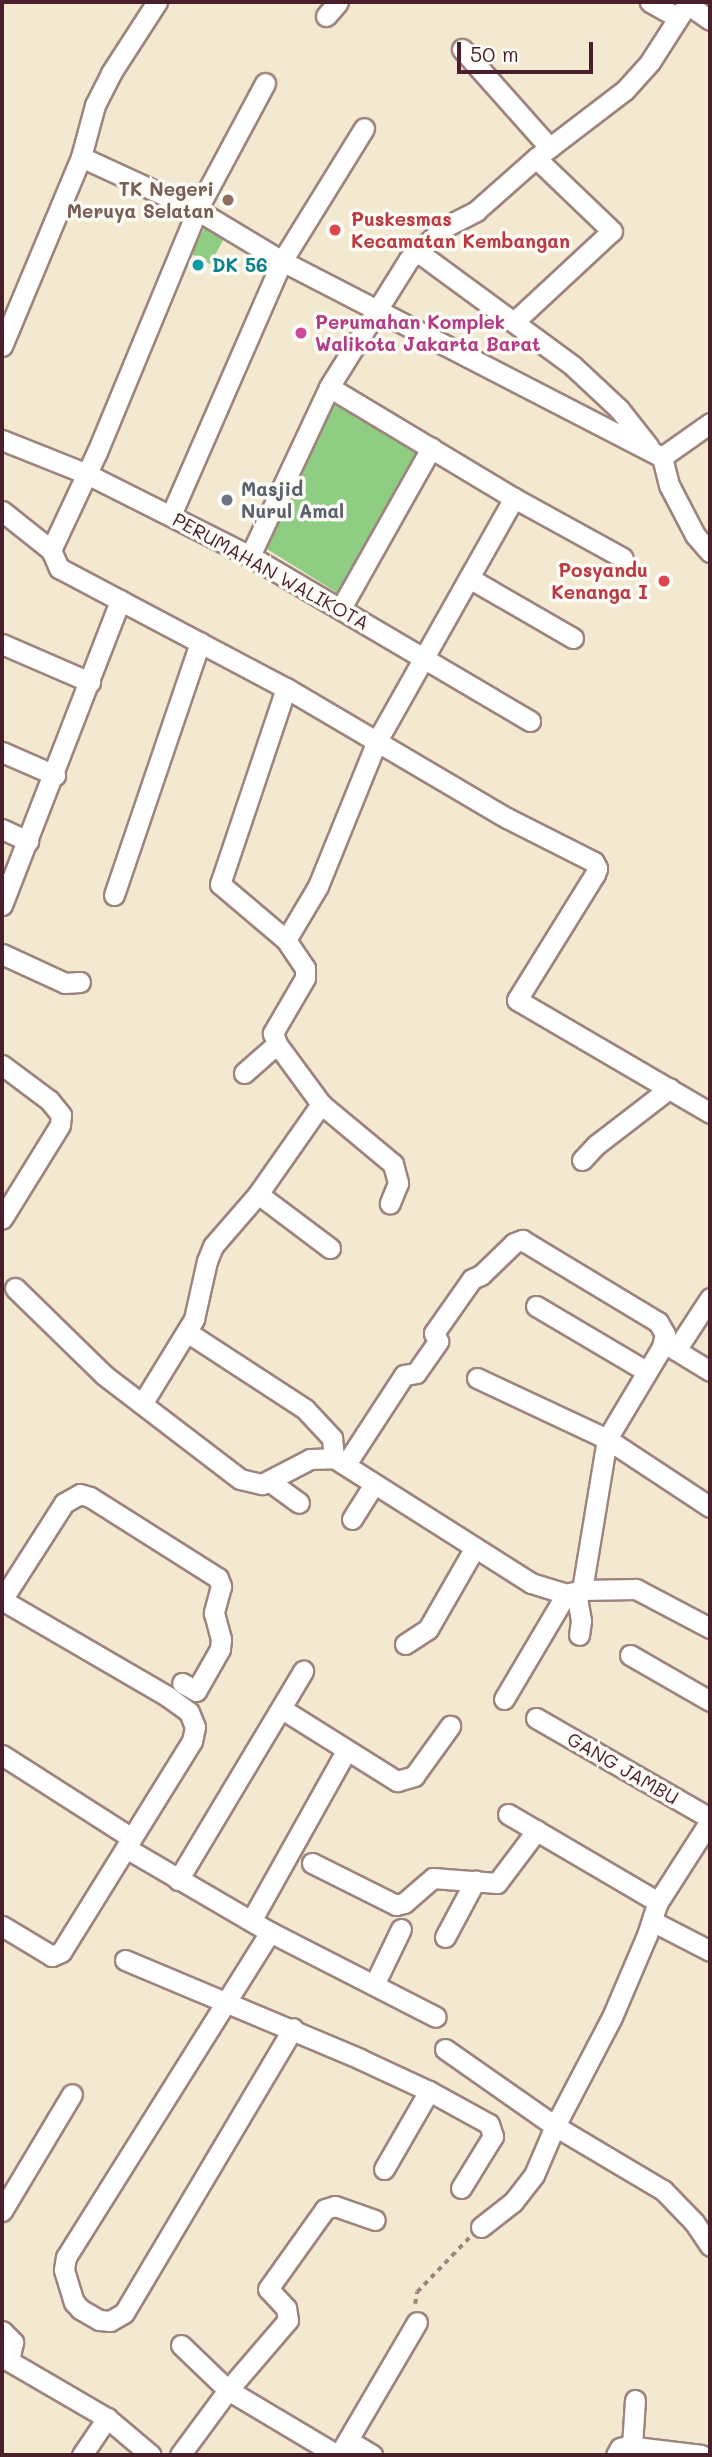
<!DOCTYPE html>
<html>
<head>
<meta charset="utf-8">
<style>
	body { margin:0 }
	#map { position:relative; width:712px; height:2457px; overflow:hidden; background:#f3e9d1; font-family:Mali,sans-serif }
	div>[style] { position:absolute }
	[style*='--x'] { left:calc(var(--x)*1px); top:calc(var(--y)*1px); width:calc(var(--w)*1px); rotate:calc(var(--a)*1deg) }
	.green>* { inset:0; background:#8fcd83 }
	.path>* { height:3.5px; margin-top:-1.75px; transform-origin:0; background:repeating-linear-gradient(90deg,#9e847e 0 5px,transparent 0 10px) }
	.roads { filter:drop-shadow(2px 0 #9e847e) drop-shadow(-2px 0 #9e847e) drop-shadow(0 2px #9e847e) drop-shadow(0 -2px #9e847e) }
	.minor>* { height:19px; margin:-9.5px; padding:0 9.5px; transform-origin:9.5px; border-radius:9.5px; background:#fff }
	.dots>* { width:19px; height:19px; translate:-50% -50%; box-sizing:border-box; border:4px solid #fdfcf7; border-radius:50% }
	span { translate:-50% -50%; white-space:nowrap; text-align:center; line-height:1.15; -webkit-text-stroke:7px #fdfcf7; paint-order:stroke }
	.education-label { font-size:19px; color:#785e54; font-weight:700 }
	.right { translate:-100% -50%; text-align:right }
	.health-label { font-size:19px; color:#be3a42; font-weight:700 }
	.left { translate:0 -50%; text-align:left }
	.culture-label { font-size:19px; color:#0d838f; font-weight:700 }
	.hotel-label { font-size:19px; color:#b23c85; font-weight:700 }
	.worship-label { font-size:19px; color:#5b616d; font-weight:700 }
	.street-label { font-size:19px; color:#4a1f2b }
	.frame { position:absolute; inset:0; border:4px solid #4a1f2b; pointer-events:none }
	.scale { position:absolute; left:457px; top:42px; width:136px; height:32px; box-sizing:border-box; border:4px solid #4a1f2b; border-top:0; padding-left:9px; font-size:21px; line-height:24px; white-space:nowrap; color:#4a1f2b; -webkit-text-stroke:5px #fdfcf7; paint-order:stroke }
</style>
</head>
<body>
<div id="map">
	<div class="green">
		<div style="clip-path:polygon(207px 224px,226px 235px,210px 264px,190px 253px)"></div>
		<div style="clip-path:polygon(334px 401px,421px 449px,339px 594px,267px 549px)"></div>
	</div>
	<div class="path">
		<div style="--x:415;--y:2304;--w:12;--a:-81"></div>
		<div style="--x:417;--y:2292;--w:75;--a:-46.1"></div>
	</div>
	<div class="roads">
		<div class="minor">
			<div style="--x:650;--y:2;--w:31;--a:29"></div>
			<div style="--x:326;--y:16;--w:18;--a:-49"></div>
			<div style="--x:462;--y:49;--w:132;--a:48.4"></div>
			<div style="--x:81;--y:157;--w:128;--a:24.6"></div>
			<div style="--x:197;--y:210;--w:99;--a:31"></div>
			<div style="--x:282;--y:261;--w:428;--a:27.3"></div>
			<div style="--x:662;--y:457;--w:29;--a:76"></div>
			<div style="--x:669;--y:485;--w:56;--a:62.5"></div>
			<div style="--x:695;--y:535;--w:23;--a:49"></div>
			<div style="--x:418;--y:252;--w:192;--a:36.3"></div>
			<div style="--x:573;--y:366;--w:63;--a:43.1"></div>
			<div style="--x:619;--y:409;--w:48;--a:51.7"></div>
			<div style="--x:515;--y:321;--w:132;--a:-42.9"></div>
			<div style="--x:612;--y:231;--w:105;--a:-136.2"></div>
			<div style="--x:2;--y:346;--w:205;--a:-67.3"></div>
			<div style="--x:81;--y:157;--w:54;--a:-74.9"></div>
			<div style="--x:95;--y:105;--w:36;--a:-63"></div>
			<div style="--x:111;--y:73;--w:85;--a:-57.1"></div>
			<div style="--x:329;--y:387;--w:216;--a:31"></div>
			<div style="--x:514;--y:498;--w:124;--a:28.8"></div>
			<div style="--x:2;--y:440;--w:92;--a:21.8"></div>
			<div style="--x:87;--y:474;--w:182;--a:26.7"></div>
			<div style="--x:250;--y:556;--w:325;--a:30.5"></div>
			<div style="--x:662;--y:457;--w:59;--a:-35.3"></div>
			<div style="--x:2;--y:511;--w:63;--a:38.5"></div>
			<div style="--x:51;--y:550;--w:20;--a:66"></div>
			<div style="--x:59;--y:568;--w:257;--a:27.9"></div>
			<div style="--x:286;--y:688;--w:256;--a:30.5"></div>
			<div style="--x:507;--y:818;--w:97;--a:26.8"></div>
			<div style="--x:594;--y:862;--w:7;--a:63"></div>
			<div style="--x:597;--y:868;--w:6;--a:108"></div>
			<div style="--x:595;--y:874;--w:148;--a:121.8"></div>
			<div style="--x:517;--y:1000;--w:224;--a:30.3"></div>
			<div style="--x:171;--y:515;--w:277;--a:-66.4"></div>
			<div style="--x:282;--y:261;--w:156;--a:-58.3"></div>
			<div style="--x:51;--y:550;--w:108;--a:-64.9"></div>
			<div style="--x:97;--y:452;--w:262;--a:-67.5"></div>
			<div style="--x:197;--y:210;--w:144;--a:-61.8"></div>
			<div style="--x:250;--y:556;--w:187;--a:-64.9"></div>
			<div style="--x:329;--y:387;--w:151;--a:-58"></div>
			<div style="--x:409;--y:259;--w:50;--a:-41"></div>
			<div style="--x:447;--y:226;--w:33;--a:-27"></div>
			<div style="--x:476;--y:211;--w:80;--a:-41.5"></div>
			<div style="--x:536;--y:158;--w:112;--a:-37.4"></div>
			<div style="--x:625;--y:90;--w:38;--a:-48"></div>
			<div style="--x:650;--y:62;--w:67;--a:-57.3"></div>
			<div style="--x:686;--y:6;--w:4;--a:0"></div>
			<div style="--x:690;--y:6;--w:24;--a:35"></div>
			<div style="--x:469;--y:578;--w:120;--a:30"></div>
			<div style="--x:341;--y:608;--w:184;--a:-60.6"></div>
			<div style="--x:2;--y:644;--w:96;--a:23.4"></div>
			<div style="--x:286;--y:688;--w:207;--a:108.6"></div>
			<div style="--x:220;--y:884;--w:87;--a:40.3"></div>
			<div style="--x:286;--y:940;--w:34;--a:56"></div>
			<div style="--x:305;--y:968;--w:10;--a:90"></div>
			<div style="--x:305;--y:978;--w:64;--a:120.2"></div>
			<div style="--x:273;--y:1033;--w:12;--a:70"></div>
			<div style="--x:277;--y:1044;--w:74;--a:53.7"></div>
			<div style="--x:321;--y:1104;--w:94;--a:39.8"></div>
			<div style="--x:393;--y:1164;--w:20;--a:75"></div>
			<div style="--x:398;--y:1183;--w:22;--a:112"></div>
			<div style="--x:2;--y:752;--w:58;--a:23.5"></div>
			<div style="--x:2;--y:829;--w:29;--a:25"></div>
			<div style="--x:114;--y:895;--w:267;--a:-71.2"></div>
			<div style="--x:2;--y:905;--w:327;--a:-68.8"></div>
			<div style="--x:286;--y:940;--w:63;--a:-59.3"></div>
			<div style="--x:318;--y:886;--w:157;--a:-67.9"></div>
			<div style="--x:377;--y:741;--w:279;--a:-60.6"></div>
			<div style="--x:2;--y:954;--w:69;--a:24.7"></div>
			<div style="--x:65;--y:983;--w:15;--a:-4"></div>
			<div style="--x:2;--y:1065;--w:59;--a:36.7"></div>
			<div style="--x:49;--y:1100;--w:19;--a:51"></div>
			<div style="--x:61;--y:1115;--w:10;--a:96"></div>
			<div style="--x:60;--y:1125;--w:110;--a:121.7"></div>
			<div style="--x:244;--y:1073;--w:44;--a:-41.3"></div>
			<div style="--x:582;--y:1160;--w:21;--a:-47"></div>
			<div style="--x:596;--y:1145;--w:93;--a:-37.6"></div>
			<div style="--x:258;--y:1194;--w:90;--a:36.9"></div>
			<div style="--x:15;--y:1288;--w:124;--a:44.3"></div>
			<div style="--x:104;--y:1375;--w:171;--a:37.4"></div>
			<div style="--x:240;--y:1479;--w:23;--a:13"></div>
			<div style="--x:262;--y:1484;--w:54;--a:-27.5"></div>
			<div style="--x:310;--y:1459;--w:24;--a:-2"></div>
			<div style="--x:334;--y:1458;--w:233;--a:32.4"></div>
			<div style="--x:531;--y:1583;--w:37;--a:17"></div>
			<div style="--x:566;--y:1594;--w:16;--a:-14"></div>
			<div style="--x:582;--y:1590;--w:54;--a:-1.1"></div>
			<div style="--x:636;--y:1589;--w:84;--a:27.8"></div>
			<div style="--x:536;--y:1306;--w:128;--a:30.6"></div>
			<div style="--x:187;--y:1332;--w:141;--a:33.1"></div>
			<div style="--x:305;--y:1409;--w:40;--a:47"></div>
			<div style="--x:332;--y:1438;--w:20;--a:84"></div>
			<div style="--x:663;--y:1347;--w:6;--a:-9"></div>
			<div style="--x:669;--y:1346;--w:48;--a:31.4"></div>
			<div style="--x:676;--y:1350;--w:62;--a:-56.8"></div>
			<div style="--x:477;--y:1378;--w:144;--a:25.1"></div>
			<div style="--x:607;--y:1439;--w:123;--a:33.4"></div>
			<div style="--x:142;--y:1404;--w:100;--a:-58.5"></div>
			<div style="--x:194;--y:1319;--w:59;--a:-77.4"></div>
			<div style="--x:207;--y:1261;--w:16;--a:-68"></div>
			<div style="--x:213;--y:1246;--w:69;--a:-49.1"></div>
			<div style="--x:258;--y:1194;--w:110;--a:-55"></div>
			<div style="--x:346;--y:1464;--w:106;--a:-56.9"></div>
			<div style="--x:404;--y:1375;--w:12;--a:-9"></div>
			<div style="--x:416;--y:1373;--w:39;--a:-55"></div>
			<div style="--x:438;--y:1341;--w:9;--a:-117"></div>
			<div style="--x:434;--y:1333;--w:66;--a:-54.9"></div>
			<div style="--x:472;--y:1279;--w:10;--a:-24"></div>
			<div style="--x:481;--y:1275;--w:46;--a:-44.1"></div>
			<div style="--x:514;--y:1243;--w:9;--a:-21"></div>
			<div style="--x:522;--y:1240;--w:159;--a:31.1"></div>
			<div style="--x:658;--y:1322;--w:14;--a:60"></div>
			<div style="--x:665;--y:1334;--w:13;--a:103"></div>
			<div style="--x:662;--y:1347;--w:107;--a:120.9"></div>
			<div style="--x:607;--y:1439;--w:153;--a:99.4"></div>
			<div style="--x:269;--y:1481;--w:37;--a:36"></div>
			<div style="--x:352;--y:1519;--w:41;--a:-57.8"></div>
			<div style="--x:576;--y:1592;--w:29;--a:80"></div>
			<div style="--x:581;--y:1621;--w:14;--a:98"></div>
			<div style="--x:2;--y:1600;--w:191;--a:30.2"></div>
			<div style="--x:167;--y:1696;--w:27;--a:36"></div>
			<div style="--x:189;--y:1712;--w:16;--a:68"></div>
			<div style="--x:195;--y:1727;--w:14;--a:102"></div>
			<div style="--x:192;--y:1741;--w:248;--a:121.8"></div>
			<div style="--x:61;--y:1952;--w:10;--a:156"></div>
			<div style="--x:52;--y:1956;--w:58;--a:-149"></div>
			<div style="--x:2;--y:1600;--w:115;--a:-57.4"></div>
			<div style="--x:64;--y:1503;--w:18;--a:-29"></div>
			<div style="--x:80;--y:1494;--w:10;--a:17"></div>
			<div style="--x:90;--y:1497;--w:151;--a:32.3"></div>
			<div style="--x:218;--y:1578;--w:9;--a:69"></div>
			<div style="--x:221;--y:1586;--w:28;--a:105"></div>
			<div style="--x:214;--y:1613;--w:27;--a:75"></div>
			<div style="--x:221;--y:1639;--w:10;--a:96"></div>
			<div style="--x:220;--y:1649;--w:48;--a:119.7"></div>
			<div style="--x:196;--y:1691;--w:16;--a:-150"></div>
			<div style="--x:405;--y:1644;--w:27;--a:-33"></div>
			<div style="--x:428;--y:1629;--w:92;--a:-60.1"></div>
			<div style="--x:630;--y:1655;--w:92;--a:29.9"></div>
			<div style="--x:504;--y:1699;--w:122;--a:-59.4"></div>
			<div style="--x:282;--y:1709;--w:136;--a:32.1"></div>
			<div style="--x:397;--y:1781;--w:18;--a:-16"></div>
			<div style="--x:414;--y:1776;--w:62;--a:-54.2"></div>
			<div style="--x:536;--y:1718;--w:201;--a:29.9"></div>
			<div style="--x:2;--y:1755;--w:154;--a:32.6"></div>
			<div style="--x:508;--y:1814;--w:174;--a:30.4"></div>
			<div style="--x:126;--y:1848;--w:167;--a:30.3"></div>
			<div style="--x:270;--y:1932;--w:186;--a:27.1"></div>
			<div style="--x:312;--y:1863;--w:94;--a:26.6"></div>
			<div style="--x:396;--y:1905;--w:8;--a:-14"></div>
			<div style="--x:404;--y:1903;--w:38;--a:-41"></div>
			<div style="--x:433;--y:1878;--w:64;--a:4.5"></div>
			<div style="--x:497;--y:1883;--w:66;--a:-53"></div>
			<div style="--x:178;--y:1880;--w:244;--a:-59.1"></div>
			<div style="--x:251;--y:1921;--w:195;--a:-60.8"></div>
			<div style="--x:652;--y:1921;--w:65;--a:27.3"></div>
			<div style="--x:270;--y:1932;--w:384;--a:122.1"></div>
			<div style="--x:66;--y:2257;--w:13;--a:99"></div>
			<div style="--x:64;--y:2270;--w:34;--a:73"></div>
			<div style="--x:74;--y:2302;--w:9;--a:49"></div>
			<div style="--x:80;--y:2309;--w:22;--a:30"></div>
			<div style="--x:99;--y:2320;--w:11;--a:5"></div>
			<div style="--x:110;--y:2321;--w:16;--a:-30"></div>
			<div style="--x:124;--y:2313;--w:331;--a:-59.3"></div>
			<div style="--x:445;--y:1937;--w:64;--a:-61.8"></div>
			<div style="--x:125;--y:1960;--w:255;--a:22.8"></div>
			<div style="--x:360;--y:2059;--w:76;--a:24.9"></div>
			<div style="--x:429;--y:2091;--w:68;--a:28.8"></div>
			<div style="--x:489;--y:2124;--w:13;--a:72"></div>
			<div style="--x:493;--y:2136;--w:61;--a:121.6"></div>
			<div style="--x:374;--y:1985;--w:62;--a:-64.3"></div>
			<div style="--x:445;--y:2049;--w:134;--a:35"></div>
			<div style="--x:555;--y:2126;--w:126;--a:30.7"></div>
			<div style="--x:663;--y:2190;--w:45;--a:45.9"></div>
			<div style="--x:694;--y:2222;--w:29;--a:56"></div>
			<div style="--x:384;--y:2169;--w:90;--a:-60"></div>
			<div style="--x:2;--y:2211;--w:136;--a:-59.1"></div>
			<div style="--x:481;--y:2227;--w:41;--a:-38"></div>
			<div style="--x:513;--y:2202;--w:34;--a:-52"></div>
			<div style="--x:534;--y:2175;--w:53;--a:-66.8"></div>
			<div style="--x:555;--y:2126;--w:123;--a:-62.4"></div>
			<div style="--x:612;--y:2017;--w:89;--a:-66.9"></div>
			<div style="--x:647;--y:1935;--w:35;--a:-72"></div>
			<div style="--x:658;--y:1902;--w:96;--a:-57.3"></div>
			<div style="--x:2;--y:2331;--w:16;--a:45"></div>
			<div style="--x:13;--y:2342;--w:19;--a:102"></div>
			<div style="--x:9;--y:2361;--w:113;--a:30.2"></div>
			<div style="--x:107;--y:2418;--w:57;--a:40.1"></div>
			<div style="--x:181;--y:2345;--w:65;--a:43.8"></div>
			<div style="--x:228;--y:2390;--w:127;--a:30.8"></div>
			<div style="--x:349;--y:2441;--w:27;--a:31"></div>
			<div style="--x:632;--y:2446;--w:46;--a:-86.3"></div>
			<div style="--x:82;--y:2455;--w:45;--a:-56"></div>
			<div style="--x:180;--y:2455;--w:81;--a:-53.6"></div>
			<div style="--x:228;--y:2390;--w:92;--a:-49.4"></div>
			<div style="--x:288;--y:2320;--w:12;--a:-99"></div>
			<div style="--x:286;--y:2308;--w:26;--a:-133"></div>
			<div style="--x:268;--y:2289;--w:98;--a:-54.5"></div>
			<div style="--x:325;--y:2209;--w:10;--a:-17"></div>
			<div style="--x:335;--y:2206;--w:42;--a:19.3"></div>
			<div style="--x:339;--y:2455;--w:154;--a:-59.6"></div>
			<div style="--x:616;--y:2455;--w:8;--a:-60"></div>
			<div style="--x:620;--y:2448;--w:7;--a:-16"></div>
			<div style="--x:627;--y:2446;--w:75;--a:6.9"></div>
		</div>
	</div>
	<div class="dots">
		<div style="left:228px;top:200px;background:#8d6e63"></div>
		<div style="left:335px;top:230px;background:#e0444e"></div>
		<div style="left:198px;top:265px;background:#0f9aa8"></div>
		<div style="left:301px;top:333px;background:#d1479c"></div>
		<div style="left:227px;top:500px;background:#6b7280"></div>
		<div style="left:664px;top:581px;background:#e0444e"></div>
	</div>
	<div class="education-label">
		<span class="right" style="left:214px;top:200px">TK Negeri<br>Meruya Selatan</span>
	</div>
	<div class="health-label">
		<span class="left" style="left:351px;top:230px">Puskesmas<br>Kecamatan Kembangan</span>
		<span class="right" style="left:648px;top:581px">Posyandu<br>Kenanga I</span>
	</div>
	<div class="culture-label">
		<span class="left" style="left:212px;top:265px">DK 56</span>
	</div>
	<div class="hotel-label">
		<span class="left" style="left:315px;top:333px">Perumahan Komplek<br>Walikota Jakarta Barat</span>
	</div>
	<div class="worship-label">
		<span class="left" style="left:241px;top:500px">Masjid<br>Nurul Amal</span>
	</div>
	<div class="street-label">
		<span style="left:271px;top:571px;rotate:29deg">PERUMAHAN WALIKOTA</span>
		<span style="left:623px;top:1768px;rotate:30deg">GANG JAMBU</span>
	</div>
	<div class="frame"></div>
	<div class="scale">50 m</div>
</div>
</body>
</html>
